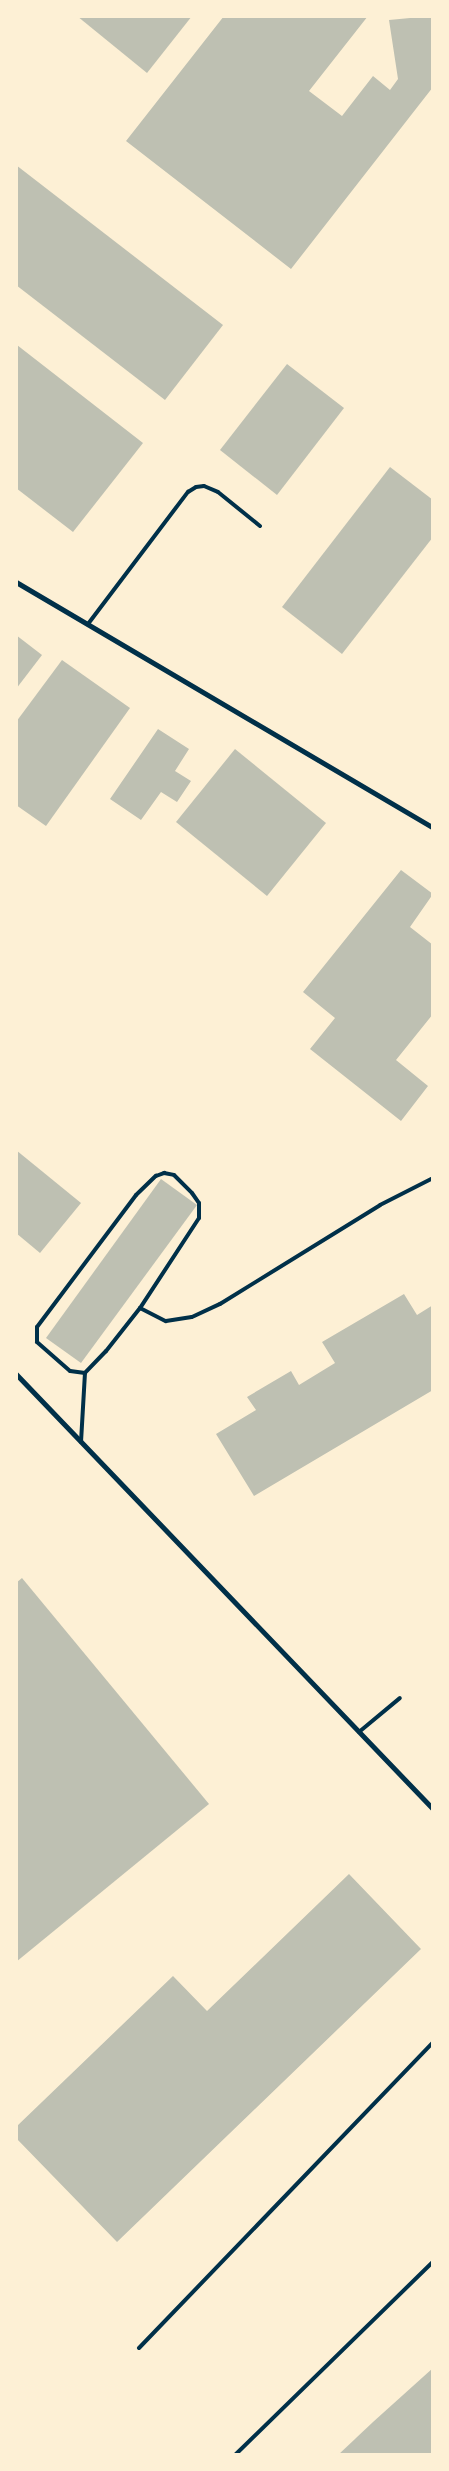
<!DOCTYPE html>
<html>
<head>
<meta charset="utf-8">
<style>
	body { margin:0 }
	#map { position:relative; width:449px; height:2471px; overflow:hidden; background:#fdf0d5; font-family:Montserrat,sans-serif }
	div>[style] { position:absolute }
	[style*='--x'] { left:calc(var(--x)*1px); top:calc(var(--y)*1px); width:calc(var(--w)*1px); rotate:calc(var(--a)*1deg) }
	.building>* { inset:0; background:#bec0b2 }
	.service>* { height:4px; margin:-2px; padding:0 2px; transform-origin:2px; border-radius:2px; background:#003049 }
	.minor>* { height:5px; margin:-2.5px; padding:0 2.5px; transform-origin:2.5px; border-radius:2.5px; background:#003049 }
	span { translate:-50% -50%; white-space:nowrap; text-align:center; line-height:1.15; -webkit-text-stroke:4.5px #fdf0d5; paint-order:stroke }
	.frame { position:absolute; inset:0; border:18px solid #fdf0d5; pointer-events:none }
</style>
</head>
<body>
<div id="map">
	<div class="building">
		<div style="clip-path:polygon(77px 16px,192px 16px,147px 73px)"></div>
		<div style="clip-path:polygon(224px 16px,368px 16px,309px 91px,342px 116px,373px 76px,390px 90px,398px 79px,389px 20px,431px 16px,433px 87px,291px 269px,126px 141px)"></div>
		<div style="clip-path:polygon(16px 165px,223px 325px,165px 400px,16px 285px)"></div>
		<div style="clip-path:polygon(17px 345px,143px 443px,73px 532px,16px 488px)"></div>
		<div style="clip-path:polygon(287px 364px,344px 408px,277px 495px,220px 450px)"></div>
		<div style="clip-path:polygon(390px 467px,433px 500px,433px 537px,342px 654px,282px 607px)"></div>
		<div style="clip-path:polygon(16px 635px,42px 655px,16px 689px)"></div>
		<div style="clip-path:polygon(62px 660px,130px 708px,46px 826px,16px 805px,16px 722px)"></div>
		<div style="clip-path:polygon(158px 729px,189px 749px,175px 771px,191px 781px,177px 802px,161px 792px,141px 820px,110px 799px)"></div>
		<div style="clip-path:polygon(235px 749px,326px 823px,267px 896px,176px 822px)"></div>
		<div style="clip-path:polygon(401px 870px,433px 894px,410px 927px,433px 945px,433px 1014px,396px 1060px,428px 1086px,401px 1121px,310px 1049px,335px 1018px,303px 992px)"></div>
		<div style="clip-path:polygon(16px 1150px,81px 1203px,40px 1253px,16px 1233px)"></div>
		<div style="clip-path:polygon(161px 1179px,197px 1205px,81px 1363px,46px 1338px)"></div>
		<div style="clip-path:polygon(404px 1294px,417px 1315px,433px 1305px,433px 1390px,254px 1496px,216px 1434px,256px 1410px,247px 1397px,291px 1371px,299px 1385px,335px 1363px,322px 1342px)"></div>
		<div style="clip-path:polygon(22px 1578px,209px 1804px,16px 1962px,16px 1583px)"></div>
		<div style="clip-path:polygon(349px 1874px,421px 1949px,117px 2242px,16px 2138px,16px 2127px,173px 1976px,207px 2011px)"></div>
		<div style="clip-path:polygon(433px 2368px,433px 2455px,338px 2455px,373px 2422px)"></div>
	</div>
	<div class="service">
		<div style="--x:88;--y:624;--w:166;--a:-52.9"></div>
		<div style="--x:188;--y:492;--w:9;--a:-32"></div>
		<div style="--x:196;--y:487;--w:8;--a:-7"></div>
		<div style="--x:204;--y:486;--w:15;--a:23"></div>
		<div style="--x:218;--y:492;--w:54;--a:39"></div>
		<div style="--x:164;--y:1173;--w:10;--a:11"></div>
		<div style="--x:174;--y:1175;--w:25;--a:45"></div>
		<div style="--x:192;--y:1193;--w:12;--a:55"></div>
		<div style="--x:199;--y:1203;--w:15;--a:90"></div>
		<div style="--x:199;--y:1218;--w:108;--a:123.2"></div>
		<div style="--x:140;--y:1308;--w:55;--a:128.3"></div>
		<div style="--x:106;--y:1351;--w:30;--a:134"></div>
		<div style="--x:85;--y:1373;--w:15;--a:-172"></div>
		<div style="--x:70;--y:1371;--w:44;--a:-138.7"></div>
		<div style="--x:37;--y:1342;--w:15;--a:-90"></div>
		<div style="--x:37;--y:1327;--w:165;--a:-53.1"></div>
		<div style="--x:136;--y:1195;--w:28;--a:-44"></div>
		<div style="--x:156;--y:1176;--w:9;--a:-21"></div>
		<div style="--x:140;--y:1308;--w:29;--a:27"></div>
		<div style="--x:166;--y:1321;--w:26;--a:-9"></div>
		<div style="--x:192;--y:1317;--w:31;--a:-25"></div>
		<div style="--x:220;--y:1304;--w:188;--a:-31.7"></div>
		<div style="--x:380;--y:1205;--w:59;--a:-27"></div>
		<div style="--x:81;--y:1442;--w:69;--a:-86.7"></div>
		<div style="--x:359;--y:1732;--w:53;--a:-39.7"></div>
		<div style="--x:139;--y:2348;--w:424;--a:-46.1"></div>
		<div style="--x:235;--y:2455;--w:277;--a:-44.3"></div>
	</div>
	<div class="minor">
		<div style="--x:16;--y:582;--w:484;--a:30.5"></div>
		<div style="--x:16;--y:1374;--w:603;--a:46.21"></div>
	</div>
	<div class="frame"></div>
</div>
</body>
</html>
